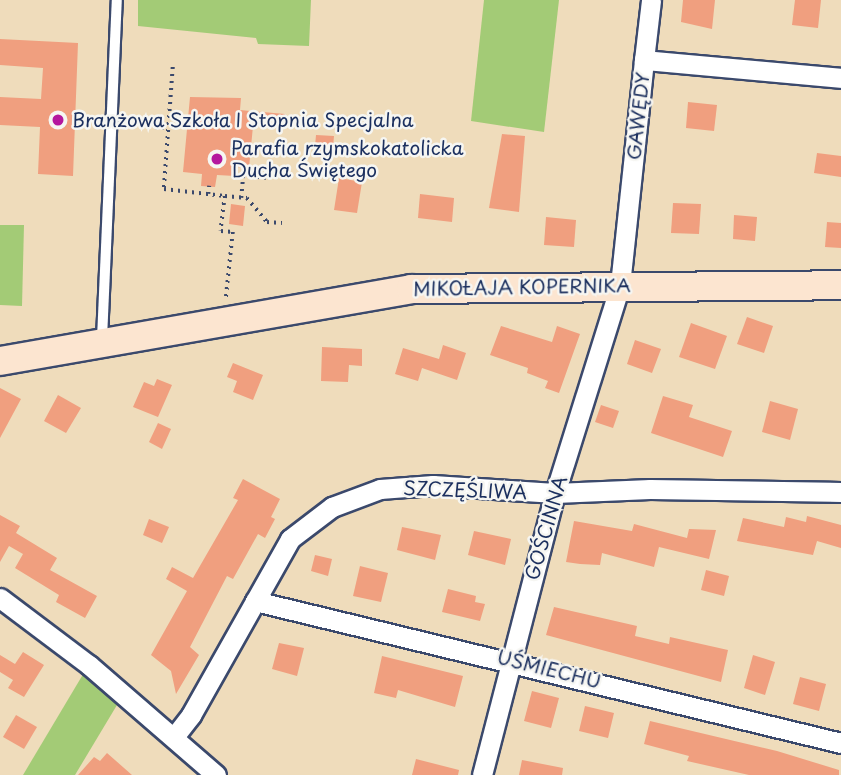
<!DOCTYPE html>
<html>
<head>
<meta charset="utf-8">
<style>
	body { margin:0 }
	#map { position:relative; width:841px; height:775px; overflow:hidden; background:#efdcbb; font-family:"Playpen Sans",sans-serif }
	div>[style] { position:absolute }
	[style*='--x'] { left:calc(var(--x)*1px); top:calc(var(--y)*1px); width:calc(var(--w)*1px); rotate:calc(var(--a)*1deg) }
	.green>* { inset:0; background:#a3cb76 }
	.building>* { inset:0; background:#f09f7f }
	.path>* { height:3.5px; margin-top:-1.75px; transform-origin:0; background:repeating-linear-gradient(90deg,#3b496c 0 2px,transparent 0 7px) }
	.roads { filter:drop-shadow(2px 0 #3b496c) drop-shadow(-2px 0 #3b496c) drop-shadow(0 2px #3b496c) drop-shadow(0 -2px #3b496c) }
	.lane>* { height:10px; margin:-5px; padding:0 5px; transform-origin:5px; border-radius:5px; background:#fff }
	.street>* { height:19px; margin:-9.5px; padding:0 9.5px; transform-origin:9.5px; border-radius:9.5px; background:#fff }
	.secondary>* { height:28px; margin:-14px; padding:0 14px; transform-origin:14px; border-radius:14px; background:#fce5d0 }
	.dots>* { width:19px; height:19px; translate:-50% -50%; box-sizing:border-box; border:4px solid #f6f6f2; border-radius:50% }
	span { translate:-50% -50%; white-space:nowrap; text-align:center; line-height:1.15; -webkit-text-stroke:5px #f6f6f2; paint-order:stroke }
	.street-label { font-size:19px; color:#1b2f5e }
	.poi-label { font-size:19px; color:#1b2f5e }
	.left { translate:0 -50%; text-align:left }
</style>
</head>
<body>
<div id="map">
	<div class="green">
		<div style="clip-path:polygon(138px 0,311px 0,309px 46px,258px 44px,256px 38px,138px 26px)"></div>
		<div style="clip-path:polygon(484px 0,559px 0,544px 132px,471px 121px)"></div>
		<div style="clip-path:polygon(0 225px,24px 225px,22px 306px,0 305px)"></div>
		<div style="clip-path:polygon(85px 671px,120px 700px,75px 775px,23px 775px)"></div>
	</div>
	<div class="building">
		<div style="clip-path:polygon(683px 0,715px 0,712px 29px,681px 22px)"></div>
		<div style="clip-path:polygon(795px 0,821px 0,818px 28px,792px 25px)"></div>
		<div style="clip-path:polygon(0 39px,78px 43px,73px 176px,38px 174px,40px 127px,0 125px,0 97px,41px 99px,43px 68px,0 65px)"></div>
		<div style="clip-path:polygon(190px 97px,241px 98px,240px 110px,285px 114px,283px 129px,253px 126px,249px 168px,236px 167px,235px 176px,217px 175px,215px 187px,201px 186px,202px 174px,183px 172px)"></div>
		<div style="clip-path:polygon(688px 102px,717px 105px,714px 131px,686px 128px)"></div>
		<div style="clip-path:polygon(502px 134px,525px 136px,519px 212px,489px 208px)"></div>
		<div style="clip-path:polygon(316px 135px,334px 136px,332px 159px,314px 157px)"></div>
		<div style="clip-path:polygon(817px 153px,841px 156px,841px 177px,814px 173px)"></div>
		<div style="clip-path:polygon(339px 178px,362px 182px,357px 213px,334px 210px)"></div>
		<div style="clip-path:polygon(420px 194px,454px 198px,452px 222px,418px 218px)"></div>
		<div style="clip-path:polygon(673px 203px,701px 204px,699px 234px,671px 233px)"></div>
		<div style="clip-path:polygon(231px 204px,245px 206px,243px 226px,229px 224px)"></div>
		<div style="clip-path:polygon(734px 215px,757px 217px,755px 241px,733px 239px)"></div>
		<div style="clip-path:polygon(546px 217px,576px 220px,574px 247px,544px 245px)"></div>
		<div style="clip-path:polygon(827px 222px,841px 223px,841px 248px,825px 247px)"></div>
		<div style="clip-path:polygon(747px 317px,773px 326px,764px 353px,737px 344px)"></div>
		<div style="clip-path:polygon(691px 323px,727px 336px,715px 369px,679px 357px)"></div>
		<div style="clip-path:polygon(501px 326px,552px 342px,557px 326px,580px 334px,559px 393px,545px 388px,548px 381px,527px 373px,528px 368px,490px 355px)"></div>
		<div style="clip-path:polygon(635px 340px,661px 349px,652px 373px,627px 364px)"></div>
		<div style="clip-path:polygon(443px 345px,466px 353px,457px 380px,422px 368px,418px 381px,395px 374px,403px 348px,439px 359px)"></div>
		<div style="clip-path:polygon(322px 347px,362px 349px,362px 366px,349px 365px,348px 382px,321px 381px)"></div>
		<div style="clip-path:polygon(233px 363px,263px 375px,253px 400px,233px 392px,237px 381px,227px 377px)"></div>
		<div style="clip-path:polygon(157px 379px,172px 385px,158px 417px,133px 407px,144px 382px,154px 386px)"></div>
		<div style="clip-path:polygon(0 388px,21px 399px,0 438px)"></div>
		<div style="clip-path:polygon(58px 395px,81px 408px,66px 433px,44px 421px)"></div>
		<div style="clip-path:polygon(663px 396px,693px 405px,689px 417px,732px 431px,723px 457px,651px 433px)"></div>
		<div style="clip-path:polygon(770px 401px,798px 409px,790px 440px,762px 432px)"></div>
		<div style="clip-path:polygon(601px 405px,619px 411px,613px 428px,595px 422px)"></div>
		<div style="clip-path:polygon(158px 423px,171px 429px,162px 449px,149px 442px)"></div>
		<div style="clip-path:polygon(243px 479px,280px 499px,271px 517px,275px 519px,265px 538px,258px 534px,233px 579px,227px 576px,190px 647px,199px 655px,176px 694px,171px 671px,151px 655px,187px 591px,166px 579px,172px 567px,193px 578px,238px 500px,233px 498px)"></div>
		<div style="clip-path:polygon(0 515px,20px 526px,16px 533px,57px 558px,50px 570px,97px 596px,85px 618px,56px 602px,59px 595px,15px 568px,23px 554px,9px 546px,0 562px)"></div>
		<div style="clip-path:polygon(807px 516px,841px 525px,841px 548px,817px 541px,813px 555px,737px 541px,743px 518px,784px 527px,786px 517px,806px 522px)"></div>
		<div style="clip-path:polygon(149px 519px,169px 527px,162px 543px,143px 535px)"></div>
		<div style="clip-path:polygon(574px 521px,632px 531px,634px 524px,687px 538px,689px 529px,716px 530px,709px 559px,659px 547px,654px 567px,602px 553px,600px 565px,580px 564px,566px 562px)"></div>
		<div style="clip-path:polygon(402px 527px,441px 535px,435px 560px,397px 550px)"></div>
		<div style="clip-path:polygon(474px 531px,511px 539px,505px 565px,468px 555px)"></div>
		<div style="clip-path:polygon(315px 555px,332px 559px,328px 576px,311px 571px)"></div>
		<div style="clip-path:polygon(360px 566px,388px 573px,381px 602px,353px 596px)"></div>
		<div style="clip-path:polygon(706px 570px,729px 576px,724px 596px,701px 590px)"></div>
		<div style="clip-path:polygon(448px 589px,476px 596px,475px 602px,485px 604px,480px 621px,442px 612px)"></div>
		<div style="clip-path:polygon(554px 607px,637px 626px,635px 636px,669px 644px,670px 637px,728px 650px,721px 682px,546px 635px)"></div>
		<div style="clip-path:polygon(279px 643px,304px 648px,297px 676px,272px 669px)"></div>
		<div style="clip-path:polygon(23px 652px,44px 665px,24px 697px,8px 688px,13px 680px,0 672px,0 655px,15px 664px)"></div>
		<div style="clip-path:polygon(753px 655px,775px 662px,765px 695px,744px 688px)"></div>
		<div style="clip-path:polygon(382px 656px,463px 676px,455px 707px,398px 690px,396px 698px,374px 693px)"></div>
		<div style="clip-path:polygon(800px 677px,826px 684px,819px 711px,793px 704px)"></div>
		<div style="clip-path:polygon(532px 691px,559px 698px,551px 728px,524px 721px)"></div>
		<div style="clip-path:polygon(585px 706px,614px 713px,608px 738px,579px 731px)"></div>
		<div style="clip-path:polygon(16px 715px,37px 727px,24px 749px,3px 737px)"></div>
		<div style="clip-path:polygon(650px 721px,777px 751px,839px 770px,839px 775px,749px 775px,687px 761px,689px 756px,644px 744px)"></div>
		<div style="clip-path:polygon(107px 753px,132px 775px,78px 775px,94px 757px,100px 761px)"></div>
		<div style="clip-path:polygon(416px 759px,459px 770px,458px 775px,412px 775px)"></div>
		<div style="clip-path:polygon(522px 760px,563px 768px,562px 775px,519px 775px)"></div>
	</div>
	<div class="path">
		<div style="--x:173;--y:67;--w:122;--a:94.2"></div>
		<div style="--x:164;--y:189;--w:61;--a:6.5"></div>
		<div style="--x:225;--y:196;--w:35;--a:97"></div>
		<div style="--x:221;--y:231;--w:12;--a:5"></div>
		<div style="--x:233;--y:232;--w:67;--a:96"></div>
		<div style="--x:134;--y:126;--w:35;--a:3"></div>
		<div style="--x:208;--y:194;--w:8;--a:-83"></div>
		<div style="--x:225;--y:196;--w:22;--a:5"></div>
		<div style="--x:247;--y:198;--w:31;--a:50"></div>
		<div style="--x:267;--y:222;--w:15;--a:4"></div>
		<div style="--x:241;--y:198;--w:22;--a:-85"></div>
		<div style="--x:243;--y:176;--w:28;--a:4"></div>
	</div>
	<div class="roads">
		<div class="lane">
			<div style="--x:102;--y:339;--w:339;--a:-87.5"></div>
		</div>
		<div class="street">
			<div style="--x:644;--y:60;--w:60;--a:-83.3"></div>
			<div style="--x:0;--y:598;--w:111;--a:37"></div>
			<div style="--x:89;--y:665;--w:168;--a:40.9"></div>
			<div style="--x:255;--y:601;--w:603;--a:13.62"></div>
			<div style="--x:174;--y:737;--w:28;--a:-52"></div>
			<div style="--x:191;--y:715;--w:202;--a:-60.6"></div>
			<div style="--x:290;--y:539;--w:53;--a:-37.3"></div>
			<div style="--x:332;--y:507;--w:51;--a:-20.6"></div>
			<div style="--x:380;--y:489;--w:53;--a:-4.3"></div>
			<div style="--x:433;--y:485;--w:122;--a:3.8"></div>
			<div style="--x:555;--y:493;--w:95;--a:-2.4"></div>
			<div style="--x:650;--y:489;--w:191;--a:0.9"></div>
			<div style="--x:482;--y:775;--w:291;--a:-75.5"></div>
			<div style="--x:555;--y:493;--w:218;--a:-72.6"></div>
			<div style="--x:620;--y:285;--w:226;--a:-83.9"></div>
			<div style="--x:644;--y:60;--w:198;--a:5.2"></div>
		</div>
		<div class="secondary">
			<div style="--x:0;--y:361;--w:417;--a:-9.9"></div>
			<div style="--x:411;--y:289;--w:430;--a:-0.5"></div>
		</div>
	</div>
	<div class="dots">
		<div style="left:58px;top:120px;background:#b5179e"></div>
		<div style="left:217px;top:159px;background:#b5179e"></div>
	</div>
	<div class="street-label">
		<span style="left:638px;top:116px;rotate:-84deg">GAWĘDY</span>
		<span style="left:522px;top:287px;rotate:-1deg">MIKOŁAJA KOPERNIKA</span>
		<span style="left:465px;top:490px;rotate:2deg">SZCZĘŚLIWA</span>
		<span style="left:546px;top:528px;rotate:-74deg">GOŚCINNA</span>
		<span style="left:549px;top:669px;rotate:14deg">UŚMIECHU</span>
	</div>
	<div class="poi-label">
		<span class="left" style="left:72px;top:120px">Branżowa Szkoła I Stopnia Specjalna</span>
		<span class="left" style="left:231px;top:159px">Parafia rzymskokatolicka<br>Ducha Świętego</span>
	</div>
</div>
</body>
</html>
